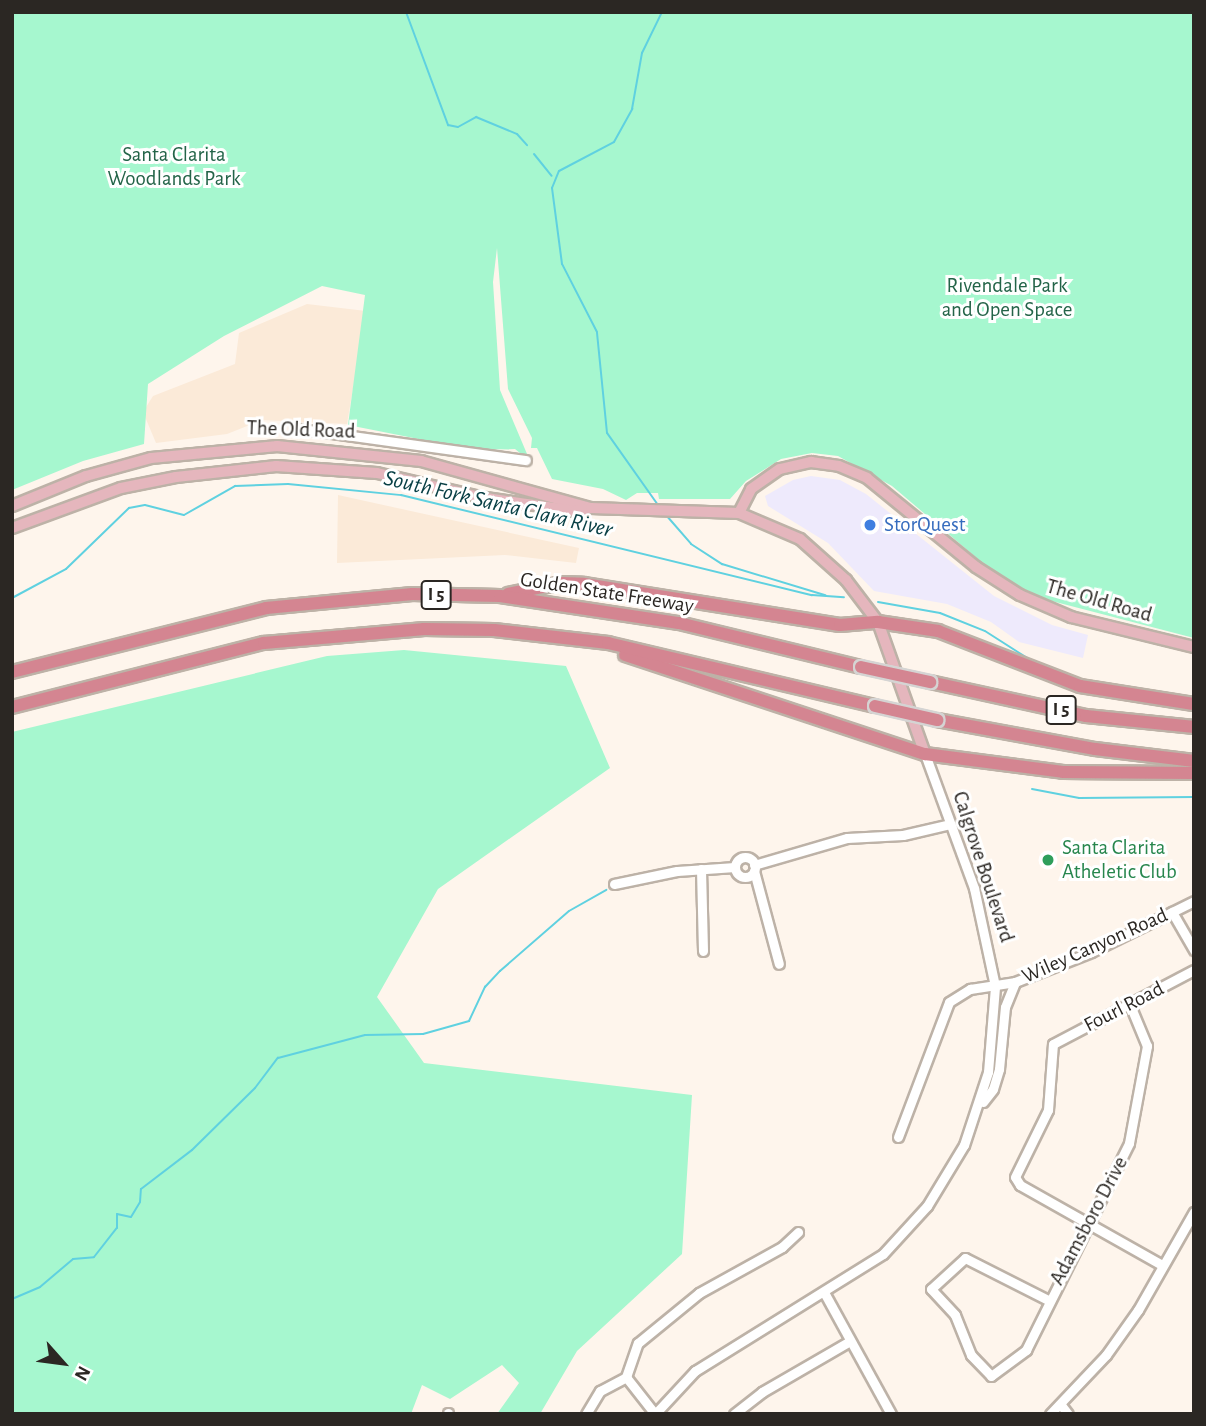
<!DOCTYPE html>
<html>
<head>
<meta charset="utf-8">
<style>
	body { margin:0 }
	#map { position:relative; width:1206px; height:1426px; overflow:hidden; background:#fef5ec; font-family:"Alegreya Sans",sans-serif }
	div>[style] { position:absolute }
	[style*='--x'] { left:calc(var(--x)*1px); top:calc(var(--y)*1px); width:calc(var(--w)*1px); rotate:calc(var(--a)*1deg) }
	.built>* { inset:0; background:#fbead8 }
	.industrial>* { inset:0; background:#eeeafc }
	.green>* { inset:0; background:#a6f7cf }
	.stream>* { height:2px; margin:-1px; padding:0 1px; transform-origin:1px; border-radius:1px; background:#5fd1e0 }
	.roads { filter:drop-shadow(2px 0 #bdb2a7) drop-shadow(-2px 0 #bdb2a7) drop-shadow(0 2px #bdb2a7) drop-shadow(0 -2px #bdb2a7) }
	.minor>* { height:9px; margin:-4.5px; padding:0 4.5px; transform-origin:4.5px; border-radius:4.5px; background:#fff }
	.minor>.ring { margin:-4.5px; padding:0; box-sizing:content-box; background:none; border:9px solid #fff; border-radius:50% }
	.major>* { height:10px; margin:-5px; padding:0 5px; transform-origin:5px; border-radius:5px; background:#e5b6bd }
	.highway>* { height:12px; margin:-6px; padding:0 6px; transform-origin:6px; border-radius:6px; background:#d48591 }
	.bridges { filter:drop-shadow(2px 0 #d5d4d3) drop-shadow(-2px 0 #d5d4d3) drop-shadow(0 2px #d5d4d3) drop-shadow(0 -2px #d5d4d3) }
	.highway-bridge>* { height:12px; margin:-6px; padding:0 6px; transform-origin:6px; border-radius:6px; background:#d48591 }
	.dots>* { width:19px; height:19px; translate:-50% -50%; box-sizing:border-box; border:4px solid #fff; border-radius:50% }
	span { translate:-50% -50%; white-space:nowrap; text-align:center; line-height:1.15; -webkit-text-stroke:6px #fff; paint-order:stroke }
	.shield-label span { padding:2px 5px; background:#fff; border:2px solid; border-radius:5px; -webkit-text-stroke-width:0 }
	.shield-label { font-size:19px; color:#2b2723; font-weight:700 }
	.park-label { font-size:21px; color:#236448 }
	.street-label { font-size:21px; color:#2b2723 }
	.shop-label { font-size:21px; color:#366cbe }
	.left { translate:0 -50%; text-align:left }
	.leisure-label { font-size:21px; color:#27864d }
	.water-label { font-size:23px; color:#094046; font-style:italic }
	.frame { position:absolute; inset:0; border:14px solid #2b2723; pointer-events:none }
	.north { position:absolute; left:28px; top:1328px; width:70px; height:70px; -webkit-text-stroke:5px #fff; paint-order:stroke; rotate:118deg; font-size:19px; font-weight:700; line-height:28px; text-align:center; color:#2b2723 }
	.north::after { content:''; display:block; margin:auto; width:24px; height:32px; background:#2b2723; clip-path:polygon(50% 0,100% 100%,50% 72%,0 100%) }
</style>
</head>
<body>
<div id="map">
	<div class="built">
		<div style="clip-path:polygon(307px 304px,366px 311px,347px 424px,262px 420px,227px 434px,156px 443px,143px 412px,153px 396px,235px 364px,239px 333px)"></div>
		<div style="clip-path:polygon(338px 495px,579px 548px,576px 563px,505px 555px,337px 563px)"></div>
	</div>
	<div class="industrial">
		<div style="clip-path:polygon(811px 476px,840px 480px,866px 494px,994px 596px,1052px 625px,1088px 635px,1083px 658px,1019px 642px,991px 622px,947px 604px,874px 591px,828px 543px,768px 506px,765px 496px,793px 480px)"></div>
	</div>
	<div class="green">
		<div style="clip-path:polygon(12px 12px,1194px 12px,1194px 638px,1044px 599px,1020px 587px,992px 571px,892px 486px,838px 456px,812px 453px,781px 459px,746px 481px,730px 499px,659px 499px,658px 493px,637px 493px,626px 500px,603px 489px,552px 479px,537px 448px,531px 448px,532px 438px,508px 389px,497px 248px,493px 282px,500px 390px,530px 461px,515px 449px,474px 450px,348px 425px,365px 295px,322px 286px,224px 336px,148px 384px,144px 444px,83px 461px,12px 490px)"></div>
		<div style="clip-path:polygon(404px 650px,566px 666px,610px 768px,438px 889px,377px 997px,424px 1063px,692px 1095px,682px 1254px,577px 1351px,540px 1414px,497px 1414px,519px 1383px,502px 1365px,450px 1399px,422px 1385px,411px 1414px,12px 1414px,12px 732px,327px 656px)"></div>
	</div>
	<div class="stream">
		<div style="--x:406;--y:12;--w:121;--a:69.6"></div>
		<div style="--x:448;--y:125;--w:10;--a:11"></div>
		<div style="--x:458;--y:127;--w:21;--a:-29"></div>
		<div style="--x:476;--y:117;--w:44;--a:22.5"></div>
		<div style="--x:517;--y:134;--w:15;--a:48"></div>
		<div style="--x:534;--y:154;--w:28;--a:51"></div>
		<div style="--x:658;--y:505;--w:88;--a:-125.3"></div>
		<div style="--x:607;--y:433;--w:101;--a:-95.7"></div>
		<div style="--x:597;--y:332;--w:76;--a:-117.2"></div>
		<div style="--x:562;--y:264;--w:77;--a:-97.5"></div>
		<div style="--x:552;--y:188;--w:18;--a:-68"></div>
		<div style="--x:559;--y:171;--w:62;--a:-27.8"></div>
		<div style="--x:614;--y:142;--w:38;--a:-61"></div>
		<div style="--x:632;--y:109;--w:57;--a:-79.9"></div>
		<div style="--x:642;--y:53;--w:46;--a:-64"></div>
		<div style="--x:666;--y:515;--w:38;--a:49"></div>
		<div style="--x:691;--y:544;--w:37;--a:33"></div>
		<div style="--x:722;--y:564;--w:108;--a:16.8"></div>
		<div style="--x:12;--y:598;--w:61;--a:-28.2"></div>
		<div style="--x:66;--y:569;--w:88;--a:-44.1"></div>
		<div style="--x:129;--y:508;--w:16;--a:-11"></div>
		<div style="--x:145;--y:505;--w:40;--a:14.4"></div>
		<div style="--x:184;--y:515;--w:59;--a:-29.6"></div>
		<div style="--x:235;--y:486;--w:53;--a:-2.2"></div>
		<div style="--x:288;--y:484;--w:114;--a:5.6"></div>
		<div style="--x:401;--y:495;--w:423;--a:13.7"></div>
		<div style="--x:812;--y:595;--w:32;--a:4"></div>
		<div style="--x:878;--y:602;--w:63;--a:10.1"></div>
		<div style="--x:940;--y:613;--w:48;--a:21.8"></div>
		<div style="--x:985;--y:631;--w:56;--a:32.6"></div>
		<div style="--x:1032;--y:789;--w:48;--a:10.8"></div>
		<div style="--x:1079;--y:798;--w:115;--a:-0.5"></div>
		<div style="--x:12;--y:1299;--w:30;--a:-23"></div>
		<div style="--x:40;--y:1287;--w:43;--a:-40.3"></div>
		<div style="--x:73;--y:1259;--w:21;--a:-5"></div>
		<div style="--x:94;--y:1257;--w:37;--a:-52"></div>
		<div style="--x:117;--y:1228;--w:14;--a:-90"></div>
		<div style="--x:117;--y:1214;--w:14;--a:12"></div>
		<div style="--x:131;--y:1217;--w:17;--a:-59"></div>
		<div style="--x:140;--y:1202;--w:13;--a:-86"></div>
		<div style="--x:141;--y:1189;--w:64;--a:-37.4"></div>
		<div style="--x:192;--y:1150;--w:88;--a:-44.5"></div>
		<div style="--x:255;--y:1088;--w:38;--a:-53"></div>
		<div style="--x:278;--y:1058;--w:90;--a:-14.8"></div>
		<div style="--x:365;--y:1035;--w:58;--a:-1"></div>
		<div style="--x:423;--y:1034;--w:48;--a:-15.8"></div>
		<div style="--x:469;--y:1021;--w:38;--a:-65"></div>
		<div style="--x:485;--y:987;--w:22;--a:-47"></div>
		<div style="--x:500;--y:971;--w:91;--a:-41"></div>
		<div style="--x:569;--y:911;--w:43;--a:-29.6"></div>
	</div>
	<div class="roads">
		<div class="minor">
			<div style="--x:302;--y:429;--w:226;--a:7.9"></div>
			<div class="ring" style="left:735px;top:857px;width:11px;height:11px"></div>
			<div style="--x:754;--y:865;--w:97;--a:-16.2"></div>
			<div style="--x:847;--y:838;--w:56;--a:-3.1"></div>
			<div style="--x:903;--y:835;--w:48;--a:-13.2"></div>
			<div style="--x:701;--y:869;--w:82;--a:88.6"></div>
			<div style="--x:754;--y:871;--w:96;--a:75"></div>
			<div style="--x:614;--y:884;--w:64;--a:-11.7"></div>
			<div style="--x:677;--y:871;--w:58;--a:-3.9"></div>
			<div style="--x:1172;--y:912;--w:44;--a:59.9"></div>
			<div style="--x:983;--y:1102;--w:16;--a:-52"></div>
			<div style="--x:993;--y:1089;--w:21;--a:-73"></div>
			<div style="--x:999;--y:1069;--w:62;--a:-84.5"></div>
			<div style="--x:1005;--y:1007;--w:27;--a:-68"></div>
			<div style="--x:898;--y:1137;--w:144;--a:-69.3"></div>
			<div style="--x:949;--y:1002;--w:25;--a:-32"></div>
			<div style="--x:970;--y:989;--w:46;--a:-8.8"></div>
			<div style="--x:1015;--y:982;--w:82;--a:-21.5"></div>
			<div style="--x:1091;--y:952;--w:115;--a:-26.3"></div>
			<div style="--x:1162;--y:1265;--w:163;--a:-150.6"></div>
			<div style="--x:1020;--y:1185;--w:9;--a:-122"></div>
			<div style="--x:1015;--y:1177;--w:75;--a:-63.8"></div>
			<div style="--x:1048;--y:1110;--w:66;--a:-85.7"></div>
			<div style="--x:1053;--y:1044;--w:159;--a:-27.7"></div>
			<div style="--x:825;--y:1294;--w:137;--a:61.2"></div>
			<div style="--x:1048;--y:1300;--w:93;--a:-153.2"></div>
			<div style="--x:965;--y:1258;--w:46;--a:137.6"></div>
			<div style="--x:931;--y:1289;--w:35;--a:47"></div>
			<div style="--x:955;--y:1315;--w:43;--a:68.2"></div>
			<div style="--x:971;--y:1355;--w:29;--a:46"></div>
			<div style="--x:991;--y:1376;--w:44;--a:-36.6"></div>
			<div style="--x:1026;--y:1350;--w:231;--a:-63.5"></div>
			<div style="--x:1129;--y:1143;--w:99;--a:-79.5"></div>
			<div style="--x:1147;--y:1046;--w:44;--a:-112.5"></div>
			<div style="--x:1061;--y:1405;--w:11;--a:52"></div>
			<div style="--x:448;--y:1414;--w:1;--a:-90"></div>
			<div style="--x:586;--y:1414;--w:27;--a:-59"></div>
			<div style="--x:600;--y:1391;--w:30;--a:-28"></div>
			<div style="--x:655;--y:1414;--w:59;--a:-47.1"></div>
			<div style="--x:695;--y:1371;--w:221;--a:-31.9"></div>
			<div style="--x:883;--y:1254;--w:65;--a:-47.5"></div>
			<div style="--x:927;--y:1206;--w:71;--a:-58.8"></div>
			<div style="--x:964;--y:1145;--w:77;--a:-71.8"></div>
			<div style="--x:988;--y:1072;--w:86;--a:-85.3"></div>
			<div style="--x:995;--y:986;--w:100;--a:-102.1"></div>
			<div style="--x:974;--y:888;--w:143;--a:-110.1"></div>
			<div style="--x:655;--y:1414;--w:47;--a:-128.1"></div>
			<div style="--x:626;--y:1377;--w:36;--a:-71"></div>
			<div style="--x:638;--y:1343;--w:79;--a:-39.3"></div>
			<div style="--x:699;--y:1293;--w:95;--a:-29"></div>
			<div style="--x:782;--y:1247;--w:22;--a:-43"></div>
			<div style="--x:734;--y:1414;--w:36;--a:-38"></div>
			<div style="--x:762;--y:1392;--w:102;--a:-30.1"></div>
			<div style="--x:1050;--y:1414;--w:81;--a:-46.5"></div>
			<div style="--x:1106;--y:1355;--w:55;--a:-54.6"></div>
			<div style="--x:1138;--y:1310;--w:113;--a:-60.3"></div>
		</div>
		<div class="major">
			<div style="--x:12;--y:506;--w:80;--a:-22.1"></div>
			<div style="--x:86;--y:476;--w:67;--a:-15.5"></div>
			<div style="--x:151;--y:458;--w:127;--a:-5.4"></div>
			<div style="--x:277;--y:446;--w:145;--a:5.9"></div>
			<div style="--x:421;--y:461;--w:176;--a:15.5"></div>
			<div style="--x:739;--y:513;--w:27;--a:-63"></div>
			<div style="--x:751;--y:489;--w:35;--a:-35"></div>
			<div style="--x:780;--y:469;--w:32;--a:-13"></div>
			<div style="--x:811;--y:462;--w:28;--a:8"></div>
			<div style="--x:839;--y:466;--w:30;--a:23"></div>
			<div style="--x:867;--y:478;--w:141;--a:39.2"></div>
			<div style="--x:976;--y:567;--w:52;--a:32.5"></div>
			<div style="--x:1020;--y:595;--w:56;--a:23.3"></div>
			<div style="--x:1071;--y:617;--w:127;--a:13.7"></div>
			<div style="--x:12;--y:528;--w:116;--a:-20.2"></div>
			<div style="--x:121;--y:488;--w:56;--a:-11.3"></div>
			<div style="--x:176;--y:477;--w:101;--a:-6.3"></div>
			<div style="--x:276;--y:466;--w:101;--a:4"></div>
			<div style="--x:377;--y:473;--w:105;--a:13.2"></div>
			<div style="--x:479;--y:497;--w:97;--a:8.3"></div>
			<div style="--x:575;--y:511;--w:16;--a:-11"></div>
			<div style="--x:591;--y:508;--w:148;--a:1.9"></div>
			<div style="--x:739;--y:513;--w:66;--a:23.1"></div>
			<div style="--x:800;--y:539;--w:62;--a:41.7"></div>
			<div style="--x:846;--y:580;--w:53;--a:52.7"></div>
			<div style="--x:878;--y:622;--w:140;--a:70.4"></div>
		</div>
		<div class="highway">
			<div style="--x:508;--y:594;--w:54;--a:-11.7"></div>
			<div style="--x:561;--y:583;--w:23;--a:2"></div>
			<div style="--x:584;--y:584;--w:259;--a:9.1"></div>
			<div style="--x:840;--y:625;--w:38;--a:-5"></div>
			<div style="--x:878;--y:622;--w:61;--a:8.5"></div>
			<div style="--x:938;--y:631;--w:152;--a:21.2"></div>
			<div style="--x:1080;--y:686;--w:115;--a:9"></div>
			<div style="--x:625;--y:655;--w:316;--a:18.3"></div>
			<div style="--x:925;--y:754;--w:139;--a:7.4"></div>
			<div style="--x:1063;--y:772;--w:131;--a:0.4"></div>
			<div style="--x:12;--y:672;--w:262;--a:-14.1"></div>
			<div style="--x:266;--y:608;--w:147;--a:-5.5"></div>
			<div style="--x:412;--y:594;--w:88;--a:1.3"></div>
			<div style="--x:500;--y:596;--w:181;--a:8.6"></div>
			<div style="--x:679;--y:623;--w:187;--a:13.6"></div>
			<div style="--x:930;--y:682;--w:160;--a:12.3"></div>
			<div style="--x:1086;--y:716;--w:109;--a:5.8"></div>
			<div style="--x:12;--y:707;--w:260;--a:-14.3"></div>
			<div style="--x:264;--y:643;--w:161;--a:-5"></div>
			<div style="--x:424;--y:629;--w:70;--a:0.8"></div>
			<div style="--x:494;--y:630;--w:115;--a:6.5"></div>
			<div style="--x:608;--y:643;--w:274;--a:13.3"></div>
			<div style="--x:937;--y:720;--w:161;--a:10.4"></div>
			<div style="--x:1095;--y:749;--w:100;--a:6.9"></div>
		</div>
	</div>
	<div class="bridges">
		<div class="highway-bridge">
			<div style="--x:861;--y:667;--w:71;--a:12.3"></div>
			<div style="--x:875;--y:706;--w:64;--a:12.7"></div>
		</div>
	</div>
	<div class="dots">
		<div style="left:870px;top:525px;background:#3f7fe0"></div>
		<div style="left:1048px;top:860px;background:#2e9e5b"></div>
	</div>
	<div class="shield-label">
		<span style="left:436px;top:595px">I 5</span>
		<span style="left:1061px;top:710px">I 5</span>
	</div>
	<div class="park-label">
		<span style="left:174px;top:167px">Santa Clarita<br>Woodlands Park</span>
		<span style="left:1007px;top:298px">Rivendale Park<br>and Open Space</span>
	</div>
	<div class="street-label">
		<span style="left:301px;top:430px;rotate:2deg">The Old Road</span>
		<span style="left:607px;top:593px;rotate:9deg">Golden State Freeway</span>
		<span style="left:1099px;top:601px;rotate:16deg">The Old Road</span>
		<span style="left:983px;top:867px;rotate:72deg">Calgrove Boulevard</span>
		<span style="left:1095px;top:946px;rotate:-24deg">Wiley Canyon Road</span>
		<span style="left:1124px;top:1007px;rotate:-27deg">Fourl Road</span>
		<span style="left:1089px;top:1221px;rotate:-62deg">Adamsboro Drive</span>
	</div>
	<div class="shop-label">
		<span class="left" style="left:884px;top:525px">StorQuest</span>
	</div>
	<div class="leisure-label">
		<span class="left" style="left:1062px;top:860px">Santa Clarita<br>Atheletic Club</span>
	</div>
	<div class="water-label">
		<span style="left:498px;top:505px;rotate:13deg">South Fork Santa Clara River</span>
	</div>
	<div class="frame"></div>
	<div class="north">N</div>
</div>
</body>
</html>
